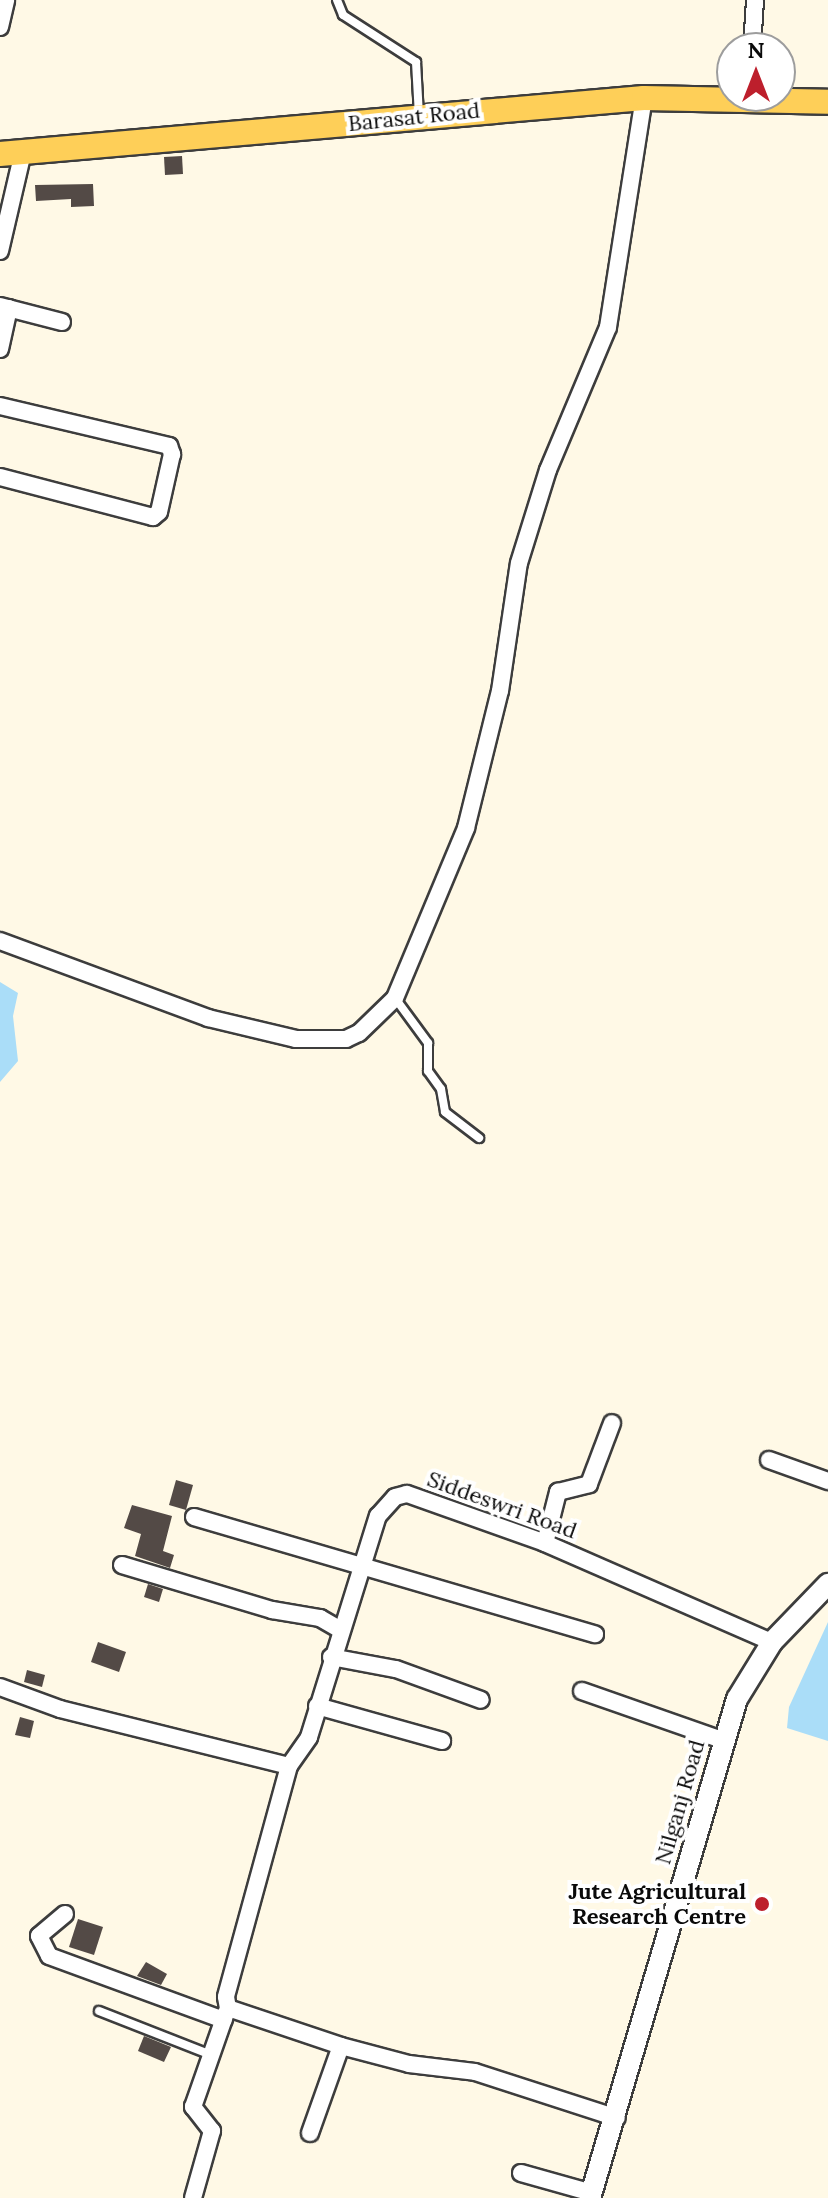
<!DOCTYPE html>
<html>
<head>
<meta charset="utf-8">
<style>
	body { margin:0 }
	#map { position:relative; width:828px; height:2198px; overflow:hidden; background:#fff9e6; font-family:Lora,serif }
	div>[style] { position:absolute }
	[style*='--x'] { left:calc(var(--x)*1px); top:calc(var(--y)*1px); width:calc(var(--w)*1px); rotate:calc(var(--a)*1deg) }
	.water>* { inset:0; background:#aaddf8 }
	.building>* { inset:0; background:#534a46 }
	.roads { filter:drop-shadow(2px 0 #3d3d3d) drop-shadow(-2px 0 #3d3d3d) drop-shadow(0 2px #3d3d3d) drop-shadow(0 -2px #3d3d3d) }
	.service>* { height:8px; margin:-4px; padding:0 4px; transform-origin:4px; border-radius:4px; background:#fff }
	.minor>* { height:16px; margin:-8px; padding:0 8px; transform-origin:8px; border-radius:8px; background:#fff }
	.tertiary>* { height:20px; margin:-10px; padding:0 10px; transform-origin:10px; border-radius:10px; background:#fff }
	.primary>* { height:24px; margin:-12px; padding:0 12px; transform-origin:12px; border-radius:12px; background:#fecf58 }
	.dots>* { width:22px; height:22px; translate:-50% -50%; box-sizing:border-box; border:4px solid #fff; border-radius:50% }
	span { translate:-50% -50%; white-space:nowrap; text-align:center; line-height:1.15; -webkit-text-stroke:8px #fff; paint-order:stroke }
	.street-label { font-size:22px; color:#0a0a0a }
	.poi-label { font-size:22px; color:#0a0a0a; font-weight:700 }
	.right { translate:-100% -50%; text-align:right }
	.north { position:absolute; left:716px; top:32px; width:80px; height:80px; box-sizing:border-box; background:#fff; border:2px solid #9d9d9d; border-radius:50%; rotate:0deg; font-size:22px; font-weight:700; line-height:32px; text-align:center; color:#0a0a0a }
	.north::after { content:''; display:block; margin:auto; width:28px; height:36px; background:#bd1f2c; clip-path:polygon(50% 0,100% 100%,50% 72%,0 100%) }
</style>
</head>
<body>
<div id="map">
	<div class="water">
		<div style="clip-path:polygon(0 982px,18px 993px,13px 1016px,18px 1061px,0 1082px)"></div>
		<div style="clip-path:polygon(828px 1622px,828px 1741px,787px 1728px,789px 1707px)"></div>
	</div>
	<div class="building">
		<div style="clip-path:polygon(182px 156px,183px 174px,165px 175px,164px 157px)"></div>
		<div style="clip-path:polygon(93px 184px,94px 206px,71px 207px,71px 199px,36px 201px,35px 185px)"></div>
		<div style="clip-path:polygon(176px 1480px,193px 1485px,186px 1510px,169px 1505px)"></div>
		<div style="clip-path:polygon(132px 1505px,172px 1516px,163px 1551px,174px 1555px,170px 1568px,135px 1556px,141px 1534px,124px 1528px)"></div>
		<div style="clip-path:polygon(148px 1584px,163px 1589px,159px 1602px,144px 1597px)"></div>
		<div style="clip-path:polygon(98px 1642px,126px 1652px,119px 1672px,91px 1662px)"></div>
		<div style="clip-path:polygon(27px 1670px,45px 1675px,42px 1687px,24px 1682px)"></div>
		<div style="clip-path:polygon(20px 1717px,34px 1721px,30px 1738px,15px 1735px)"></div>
		<div style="clip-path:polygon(78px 1919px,103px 1927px,94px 1955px,69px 1947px)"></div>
		<div style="clip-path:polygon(146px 1962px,167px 1974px,161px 1985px,137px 1976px)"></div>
		<div style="clip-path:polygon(144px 2036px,171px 2047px,164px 2062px,138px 2051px)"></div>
	</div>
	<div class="roads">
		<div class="service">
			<div style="--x:337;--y:0;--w:16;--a:68"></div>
			<div style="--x:343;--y:15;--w:87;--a:32.8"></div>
			<div style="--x:416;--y:62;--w:54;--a:86.8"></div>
			<div style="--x:395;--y:998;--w:56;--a:53.7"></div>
			<div style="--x:428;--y:1043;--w:28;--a:90"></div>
			<div style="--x:428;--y:1071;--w:22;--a:54"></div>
			<div style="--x:441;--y:1089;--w:23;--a:80"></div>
			<div style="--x:445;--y:1112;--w:43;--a:37.4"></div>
			<div style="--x:99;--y:2011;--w:120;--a:21.4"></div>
		</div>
		<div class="minor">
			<div style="--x:0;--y:27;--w:28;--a:-77"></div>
			<div style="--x:752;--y:48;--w:48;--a:-86.4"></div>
			<div style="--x:0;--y:251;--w:102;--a:-76.9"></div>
			<div style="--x:0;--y:306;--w:64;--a:14.5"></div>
			<div style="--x:0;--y:349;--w:42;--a:-77.6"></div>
			<div style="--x:0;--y:406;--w:174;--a:13.3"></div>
			<div style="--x:169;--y:446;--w:9;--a:69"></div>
			<div style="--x:172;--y:454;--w:59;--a:102.6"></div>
			<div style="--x:159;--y:512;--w:8;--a:140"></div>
			<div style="--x:153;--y:517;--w:158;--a:-165.3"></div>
			<div style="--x:0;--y:941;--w:222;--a:20.3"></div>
			<div style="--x:208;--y:1018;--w:90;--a:13.4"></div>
			<div style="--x:296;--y:1039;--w:50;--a:0"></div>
			<div style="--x:346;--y:1039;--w:14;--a:-25"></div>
			<div style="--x:359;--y:1033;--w:50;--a:-44.2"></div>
			<div style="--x:395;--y:998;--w:184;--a:-67.3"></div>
			<div style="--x:466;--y:828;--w:141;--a:-76.1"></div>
			<div style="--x:500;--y:691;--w:129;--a:-81.6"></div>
			<div style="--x:519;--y:563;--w:97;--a:-72.7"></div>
			<div style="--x:548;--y:470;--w:155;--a:-67.2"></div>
			<div style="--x:608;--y:327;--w:232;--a:-81.1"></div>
			<div style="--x:769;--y:1460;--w:63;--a:19.6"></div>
			<div style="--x:194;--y:1517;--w:418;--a:16.3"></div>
			<div style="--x:545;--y:1543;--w:53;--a:-75.7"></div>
			<div style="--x:558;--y:1492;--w:32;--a:-14"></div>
			<div style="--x:589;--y:1484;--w:65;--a:-69.3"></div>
			<div style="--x:122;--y:1565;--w:157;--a:16.7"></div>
			<div style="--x:272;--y:1610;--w:49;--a:9.5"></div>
			<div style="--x:320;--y:1618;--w:22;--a:30"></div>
			<div style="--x:331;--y:1657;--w:66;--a:10.5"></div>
			<div style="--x:396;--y:1669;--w:90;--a:20"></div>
			<div style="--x:0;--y:1687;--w:64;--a:20.1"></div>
			<div style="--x:60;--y:1709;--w:236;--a:14"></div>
			<div style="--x:289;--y:1766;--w:35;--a:-55"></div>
			<div style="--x:309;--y:1737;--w:232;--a:-72.7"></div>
			<div style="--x:378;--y:1516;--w:25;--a:-48"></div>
			<div style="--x:395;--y:1497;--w:12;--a:-14"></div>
			<div style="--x:407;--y:1494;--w:146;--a:19.5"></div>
			<div style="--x:545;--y:1543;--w:248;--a:23.6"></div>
			<div style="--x:582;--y:1691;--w:148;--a:19.3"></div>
			<div style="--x:317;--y:1706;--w:130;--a:15.6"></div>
			<div style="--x:289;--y:1766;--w:239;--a:105.3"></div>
			<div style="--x:226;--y:1997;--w:11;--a:80"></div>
			<div style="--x:228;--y:2008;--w:119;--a:18.6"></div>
			<div style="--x:341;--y:2046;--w:70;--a:14.8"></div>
			<div style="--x:409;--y:2064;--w:66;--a:6.9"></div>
			<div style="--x:475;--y:2072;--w:149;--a:17.9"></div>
			<div style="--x:65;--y:1914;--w:34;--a:140"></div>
			<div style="--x:39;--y:1936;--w:22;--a:63"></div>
			<div style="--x:49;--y:1956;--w:186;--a:20.1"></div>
			<div style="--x:310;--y:2133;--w:92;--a:-70.4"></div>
			<div style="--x:521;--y:2173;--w:74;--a:15.7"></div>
			<div style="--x:193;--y:2198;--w:70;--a:-74.2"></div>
			<div style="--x:212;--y:2131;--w:31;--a:-128"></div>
			<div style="--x:193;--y:2107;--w:100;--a:-70.7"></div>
		</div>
		<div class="tertiary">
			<div style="--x:590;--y:2198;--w:520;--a:-73.59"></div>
			<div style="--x:737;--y:1699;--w:67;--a:-58.4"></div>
			<div style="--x:772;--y:1642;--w:81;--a:-46"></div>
		</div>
		<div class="primary">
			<div style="--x:0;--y:154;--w:646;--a:-4.97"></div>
			<div style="--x:644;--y:98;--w:184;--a:1.2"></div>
		</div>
	</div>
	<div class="dots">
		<div style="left:762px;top:1904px;background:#bd1f2c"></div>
	</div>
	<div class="street-label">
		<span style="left:414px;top:117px;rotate:-6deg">Barasat Road</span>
		<span style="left:502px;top:1505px;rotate:20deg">Siddeswri Road</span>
		<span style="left:680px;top:1802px;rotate:-74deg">Nilganj Road</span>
	</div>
	<div class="poi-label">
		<span class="right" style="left:746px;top:1904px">Jute Agricultural<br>Research Centre</span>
	</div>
	<div class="north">N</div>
</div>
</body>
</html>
